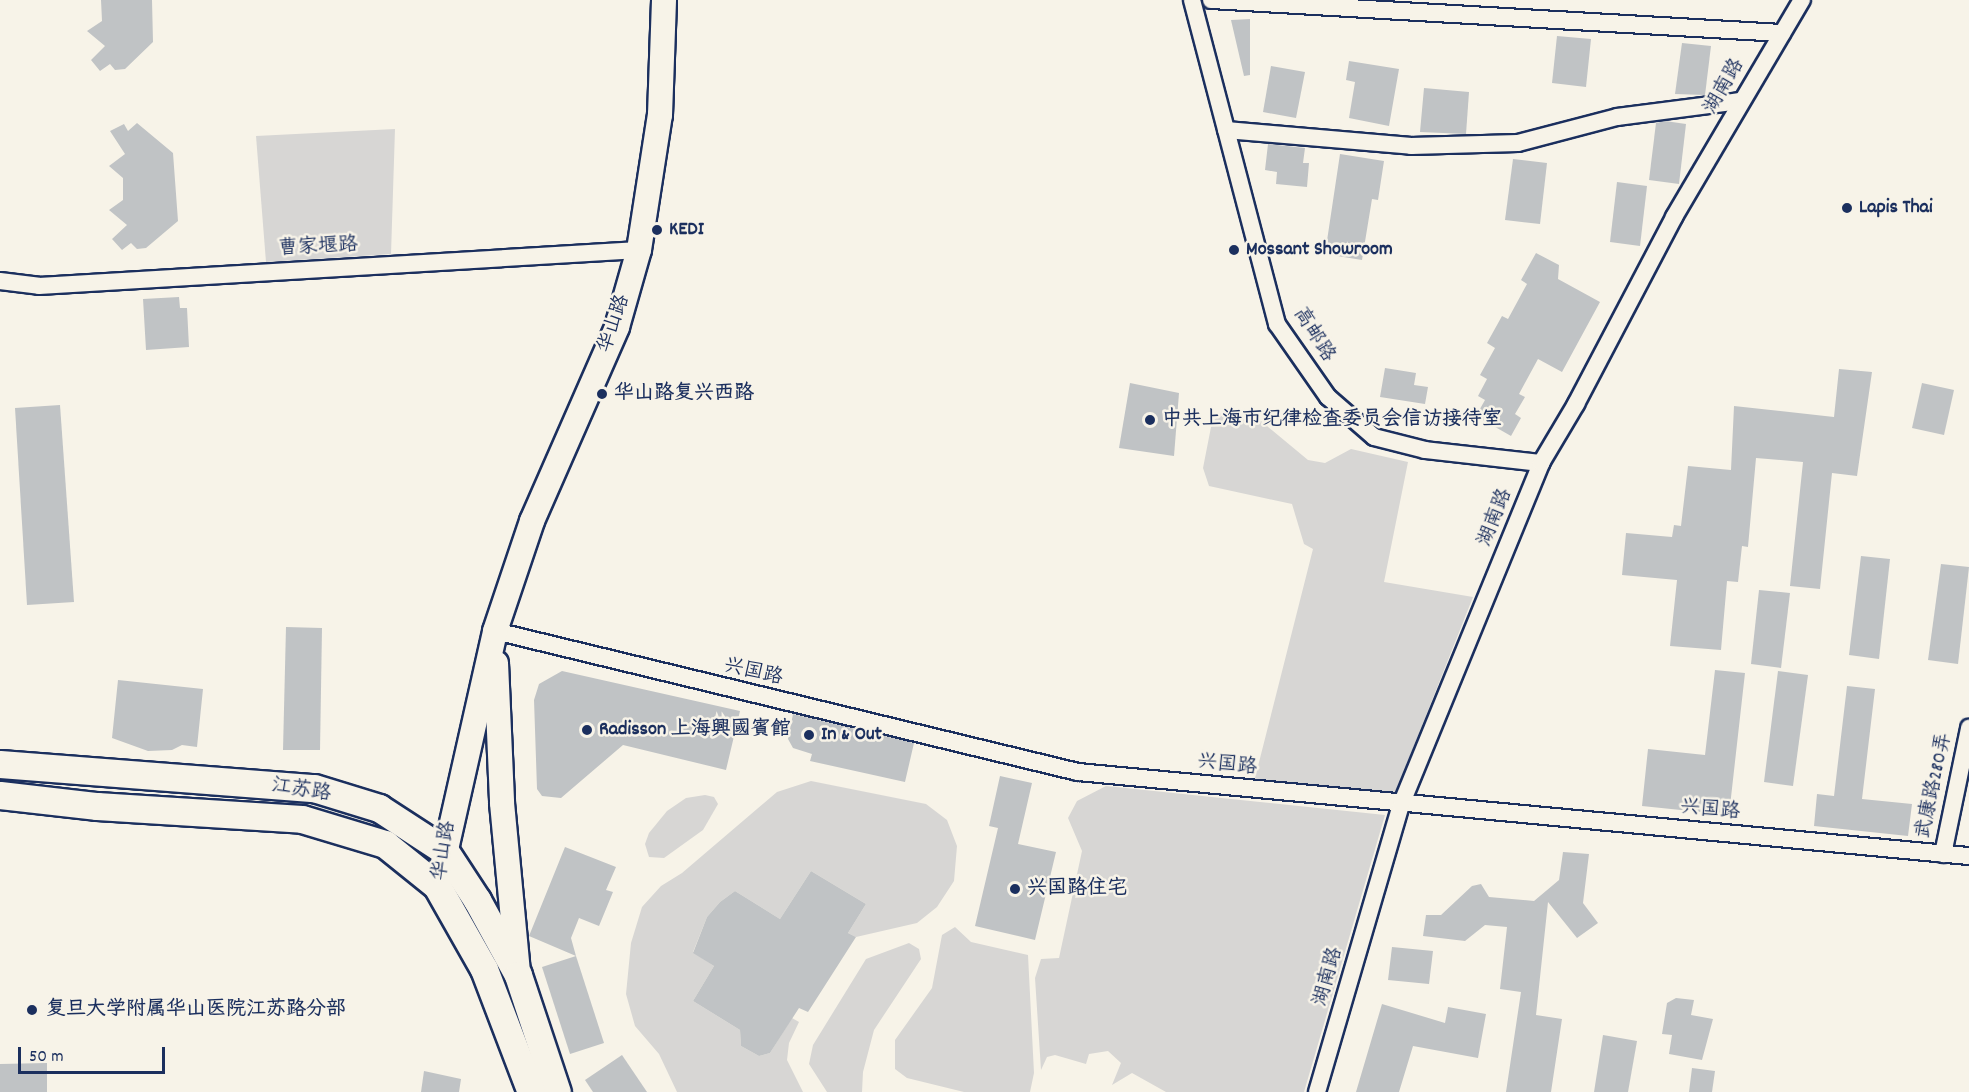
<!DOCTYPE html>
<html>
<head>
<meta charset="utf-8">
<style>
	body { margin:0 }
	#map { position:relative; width:1969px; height:1092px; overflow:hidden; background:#f7f3e8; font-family:Dekko,"LXGW WenKai TC",sans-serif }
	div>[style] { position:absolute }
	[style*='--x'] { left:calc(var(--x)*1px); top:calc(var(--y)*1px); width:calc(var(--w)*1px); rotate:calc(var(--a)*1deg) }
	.green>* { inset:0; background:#d7d6d4 }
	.building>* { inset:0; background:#c0c3c5 }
	.roads { filter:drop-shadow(2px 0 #1b2f5e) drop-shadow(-2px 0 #1b2f5e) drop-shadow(0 2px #1b2f5e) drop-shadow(0 -2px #1b2f5e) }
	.minor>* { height:16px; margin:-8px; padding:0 8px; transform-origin:8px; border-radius:8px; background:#f7f3e8 }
	.secondary>* { height:24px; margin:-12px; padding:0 12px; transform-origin:12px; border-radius:12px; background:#f7f3e8 }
	.primary>* { height:27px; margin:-13.5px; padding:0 13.5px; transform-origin:13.5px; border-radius:13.5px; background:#f7f3e8 }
	.dots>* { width:16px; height:16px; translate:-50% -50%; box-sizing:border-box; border:3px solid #f7f3e8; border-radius:50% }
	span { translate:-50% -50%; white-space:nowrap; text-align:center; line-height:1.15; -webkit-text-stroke:5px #f7f3e8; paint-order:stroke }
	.street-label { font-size:20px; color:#1b2f5e }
	.poi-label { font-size:20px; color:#1b2f5e; font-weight:700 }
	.left { translate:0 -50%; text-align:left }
	.scale { position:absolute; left:18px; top:1047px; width:147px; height:27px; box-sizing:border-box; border:3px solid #1b2f5e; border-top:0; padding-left:8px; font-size:18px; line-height:21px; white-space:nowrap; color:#1b2f5e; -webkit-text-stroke:4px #f7f3e8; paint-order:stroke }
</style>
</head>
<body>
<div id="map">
	<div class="green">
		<div style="clip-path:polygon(395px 129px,391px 254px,266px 262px,256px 136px)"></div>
		<div style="clip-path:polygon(1222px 412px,1261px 421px,1308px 460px,1325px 463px,1351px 449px,1408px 462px,1384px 582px,1473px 597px,1394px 796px,1254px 782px,1313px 549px,1304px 544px,1292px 504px,1209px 486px,1203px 468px,1212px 422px)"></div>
		<div style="clip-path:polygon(811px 781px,926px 804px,947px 820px,957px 846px,954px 881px,937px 907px,917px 923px,856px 937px,848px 933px,866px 904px,811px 871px,780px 919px,735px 891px,720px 902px,707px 917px,693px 952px,714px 966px,693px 1001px,740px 1030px,741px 1046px,759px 1056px,770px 1053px,792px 1018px,799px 1022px,789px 1043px,787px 1060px,803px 1092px,677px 1092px,659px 1054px,635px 1026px,626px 994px,631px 943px,642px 907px,661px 886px,682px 873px,777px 792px)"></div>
		<div style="clip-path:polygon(1106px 786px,1385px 815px,1304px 1092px,1166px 1092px,1132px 1073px,1112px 1085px,1121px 1063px,1108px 1051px,1089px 1054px,1086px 1064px,1055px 1055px,1047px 1057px,1041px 1070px,1035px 978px,1041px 959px,1059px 958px,1082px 851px,1068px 818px,1077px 801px)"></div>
		<div style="clip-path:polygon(705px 795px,714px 797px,718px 804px,703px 830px,664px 858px,649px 857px,645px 844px,649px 833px,667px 811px,686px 798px)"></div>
		<div style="clip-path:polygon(955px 927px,971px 942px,1028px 955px,1034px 1073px,1030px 1092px,964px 1092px,907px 1078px,895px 1069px,895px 1040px,932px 988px,942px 935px)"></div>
		<div style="clip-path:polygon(909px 943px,919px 949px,921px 959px,874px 1030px,863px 1072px,862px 1092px,827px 1092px,809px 1064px,813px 1045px,866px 959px)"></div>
	</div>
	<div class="building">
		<div style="clip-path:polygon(101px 0,152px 0,153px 42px,125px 69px,115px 70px,110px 64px,100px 71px,91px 60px,105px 46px,87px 31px,102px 21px)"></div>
		<div style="clip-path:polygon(1250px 19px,1250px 75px,1244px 76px,1231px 20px)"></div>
		<div style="clip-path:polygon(1557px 36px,1591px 39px,1586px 87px,1552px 83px)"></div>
		<div style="clip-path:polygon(1682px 43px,1711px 46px,1705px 95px,1675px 94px)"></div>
		<div style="clip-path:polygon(1349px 61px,1399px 69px,1389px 126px,1349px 118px,1355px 82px,1346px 80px)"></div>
		<div style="clip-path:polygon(1271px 66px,1305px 72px,1296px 118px,1263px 112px)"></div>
		<div style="clip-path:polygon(1424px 88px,1469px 92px,1466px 134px,1420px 132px)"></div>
		<div style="clip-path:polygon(1665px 121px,1686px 124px,1679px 184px,1649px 180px,1656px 123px)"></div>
		<div style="clip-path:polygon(137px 123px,173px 153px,178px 221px,146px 248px,137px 249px,131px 243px,122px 250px,112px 239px,127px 225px,109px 210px,123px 200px,123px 178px,109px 166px,125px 154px,110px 131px,124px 124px,128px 131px)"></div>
		<div style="clip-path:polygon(1268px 144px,1305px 148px,1303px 163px,1309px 163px,1307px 187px,1276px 184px,1277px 172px,1265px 170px)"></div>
		<div style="clip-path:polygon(1340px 154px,1384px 161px,1378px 200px,1372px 199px,1362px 260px,1325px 254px)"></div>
		<div style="clip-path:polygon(1513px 159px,1547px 163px,1540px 224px,1505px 220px)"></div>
		<div style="clip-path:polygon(1617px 182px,1647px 186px,1640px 246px,1610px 242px)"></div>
		<div style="clip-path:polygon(1536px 253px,1559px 265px,1558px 279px,1600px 302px,1562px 372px,1538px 359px,1519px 394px,1525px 397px,1515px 414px,1521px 418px,1511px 436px,1476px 416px,1485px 400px,1478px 396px,1487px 379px,1480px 375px,1495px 348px,1487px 343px,1502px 316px,1508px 319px,1527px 284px,1521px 280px)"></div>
		<div style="clip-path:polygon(179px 297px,180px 308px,187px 308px,189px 347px,146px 350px,143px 299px)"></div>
		<div style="clip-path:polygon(1385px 368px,1416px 373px,1414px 385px,1428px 387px,1425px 404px,1380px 397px)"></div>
		<div style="clip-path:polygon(1839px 369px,1872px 372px,1857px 476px,1832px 473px,1820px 589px,1790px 586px,1803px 462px,1756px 458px,1748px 547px,1742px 546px,1738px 582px,1727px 581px,1721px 650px,1670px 646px,1677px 580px,1622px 575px,1626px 533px,1672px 537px,1674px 525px,1681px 526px,1688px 466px,1731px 470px,1734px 406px,1834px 417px)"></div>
		<div style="clip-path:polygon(1130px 383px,1179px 393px,1174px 456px,1119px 448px)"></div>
		<div style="clip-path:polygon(1922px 383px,1954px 390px,1944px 435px,1912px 428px)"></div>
		<div style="clip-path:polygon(60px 405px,74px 602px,27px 605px,15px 408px)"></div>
		<div style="clip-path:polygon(1861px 556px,1890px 559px,1879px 659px,1849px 655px)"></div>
		<div style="clip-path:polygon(1941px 564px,1969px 567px,1958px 664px,1928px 660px)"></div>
		<div style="clip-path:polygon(1759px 590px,1790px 593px,1781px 668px,1751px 664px)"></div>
		<div style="clip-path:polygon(286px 627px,322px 628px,320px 750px,283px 750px)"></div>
		<div style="clip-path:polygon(1715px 670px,1745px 673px,1729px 815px,1642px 806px,1648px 749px,1705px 755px)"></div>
		<div style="clip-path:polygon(562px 671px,740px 711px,726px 770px,623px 745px,561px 798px,542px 796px,537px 789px,534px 700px,539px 684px)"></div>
		<div style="clip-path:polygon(1778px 671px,1808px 675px,1793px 786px,1764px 782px)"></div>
		<div style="clip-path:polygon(118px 680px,203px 689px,197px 747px,182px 745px,172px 750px,148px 751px,112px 738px)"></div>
		<div style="clip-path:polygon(1847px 686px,1875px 689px,1862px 799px,1912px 804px,1908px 836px,1814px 826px,1817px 794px,1834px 796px)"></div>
		<div style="clip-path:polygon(793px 714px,914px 743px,905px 782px,810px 761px,812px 754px,793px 748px,788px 739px)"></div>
		<div style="clip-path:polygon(1000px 776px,1032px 783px,1018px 844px,1056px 852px,1035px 940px,975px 926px,998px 828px,989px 826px)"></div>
		<div style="clip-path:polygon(565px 847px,616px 867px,606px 890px,613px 892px,599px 926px,579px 918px,571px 938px,576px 956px,529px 936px)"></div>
		<div style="clip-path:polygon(1563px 852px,1589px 854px,1583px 903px,1598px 923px,1577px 938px,1548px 902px,1536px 1015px,1562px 1019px,1551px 1092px,1506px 1092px,1521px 992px,1500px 989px,1507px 927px,1485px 925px,1465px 941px,1423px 936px,1426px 915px,1441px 915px,1472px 886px,1481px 884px,1489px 897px,1534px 901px,1559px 880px)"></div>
		<div style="clip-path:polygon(811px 871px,866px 904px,848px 933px,856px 937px,808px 1012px,799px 1008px,770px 1053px,759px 1056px,741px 1046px,740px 1030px,693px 1001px,714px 966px,693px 953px,707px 917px,720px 902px,735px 891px,780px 919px)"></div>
		<div style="clip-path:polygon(1392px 947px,1433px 951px,1429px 984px,1388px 980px)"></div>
		<div style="clip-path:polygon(576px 956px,604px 1043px,570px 1054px,542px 967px)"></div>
		<div style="clip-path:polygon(1676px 998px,1694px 1000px,1691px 1015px,1713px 1019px,1702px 1060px,1669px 1054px,1672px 1035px,1662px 1034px,1667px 1003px)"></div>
		<div style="clip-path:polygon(1382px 1004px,1445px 1023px,1448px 1007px,1486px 1014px,1478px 1058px,1413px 1046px,1399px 1092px,1356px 1092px)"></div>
		<div style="clip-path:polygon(1603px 1035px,1637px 1041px,1628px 1092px,1594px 1092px)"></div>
		<div style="clip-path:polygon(622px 1055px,647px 1092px,593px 1092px,585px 1080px)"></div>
		<div style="clip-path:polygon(47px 1063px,47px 1092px,0 1092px,0 1064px)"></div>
		<div style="clip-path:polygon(1692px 1068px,1715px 1071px,1712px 1092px,1689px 1092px)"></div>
		<div style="clip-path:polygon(424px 1071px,461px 1079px,459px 1092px,421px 1092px)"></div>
	</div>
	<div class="roads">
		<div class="minor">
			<div style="--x:1192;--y:0;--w:335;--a:75.3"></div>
			<div style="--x:1277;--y:324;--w:89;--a:55.1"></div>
			<div style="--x:1328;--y:397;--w:61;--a:41"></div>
			<div style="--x:1374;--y:437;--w:53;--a:14.3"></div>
			<div style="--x:1425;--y:450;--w:117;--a:6.4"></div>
			<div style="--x:1211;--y:0;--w:572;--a:3.31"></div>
			<div style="--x:1226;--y:130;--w:186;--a:4.9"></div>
			<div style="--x:1411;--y:146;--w:107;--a:-1.6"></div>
			<div style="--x:1518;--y:143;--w:102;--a:-14.7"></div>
			<div style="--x:1617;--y:117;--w:124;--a:-7.4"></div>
			<div style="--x:0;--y:281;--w:39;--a:7"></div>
			<div style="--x:39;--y:286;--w:601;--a:-3.43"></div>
			<div style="--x:495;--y:631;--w:600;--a:13.6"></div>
			<div style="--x:1078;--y:772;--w:895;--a:5.39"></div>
			<div style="--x:1943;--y:854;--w:129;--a:-78.3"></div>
			<div style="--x:1317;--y:1092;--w:299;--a:-73.7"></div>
			<div style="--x:1401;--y:805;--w:370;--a:-67.7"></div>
			<div style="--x:1541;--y:463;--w:69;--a:-59.3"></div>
			<div style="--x:1576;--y:404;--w:211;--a:-62.3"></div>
			<div style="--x:1674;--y:217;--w:252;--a:-59.5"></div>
		</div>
		<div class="secondary">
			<div style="--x:496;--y:663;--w:140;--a:87.5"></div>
			<div style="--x:502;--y:803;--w:170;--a:84.6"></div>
			<div style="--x:442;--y:867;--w:242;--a:-77.3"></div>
			<div style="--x:495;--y:631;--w:116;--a:-71.4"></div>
			<div style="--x:532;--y:521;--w:212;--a:-66.3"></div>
			<div style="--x:617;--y:327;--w:80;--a:-74.1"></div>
			<div style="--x:639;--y:250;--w:137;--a:-81.2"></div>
			<div style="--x:660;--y:115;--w:115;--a:-88"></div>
		</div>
		<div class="primary">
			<div style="--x:0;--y:764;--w:315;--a:4.4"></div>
			<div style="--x:314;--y:788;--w:68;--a:17.1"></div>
			<div style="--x:379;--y:808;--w:79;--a:33.1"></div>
			<div style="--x:445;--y:851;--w:59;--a:56.9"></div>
			<div style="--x:477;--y:900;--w:85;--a:61.3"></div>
			<div style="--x:518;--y:975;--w:123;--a:71.6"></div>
			<div style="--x:0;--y:795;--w:98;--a:6.5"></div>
			<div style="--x:97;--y:806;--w:205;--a:3.6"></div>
			<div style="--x:302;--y:819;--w:87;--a:16.8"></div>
			<div style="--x:385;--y:844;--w:67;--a:38.9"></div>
			<div style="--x:437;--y:886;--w:95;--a:60.5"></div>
			<div style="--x:484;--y:969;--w:132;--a:69.1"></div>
		</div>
	</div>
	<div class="dots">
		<div style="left:1847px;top:208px;background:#1b2f5e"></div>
		<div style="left:657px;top:230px;background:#1b2f5e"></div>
		<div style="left:1234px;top:250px;background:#1b2f5e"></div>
		<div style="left:602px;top:394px;background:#1b2f5e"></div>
		<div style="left:1150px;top:420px;background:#1b2f5e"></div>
		<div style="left:587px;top:730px;background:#1b2f5e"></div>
		<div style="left:809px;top:735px;background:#1b2f5e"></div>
		<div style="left:1015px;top:889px;background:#1b2f5e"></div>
		<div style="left:32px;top:1010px;background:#1b2f5e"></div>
	</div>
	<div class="street-label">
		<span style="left:1725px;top:87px;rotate:-60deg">湖南路</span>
		<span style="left:318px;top:248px;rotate:-3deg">曹家堰路</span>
		<span style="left:615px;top:324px;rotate:-71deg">华山路</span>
		<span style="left:1313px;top:335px;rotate:58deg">高邮路</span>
		<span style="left:1496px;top:518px;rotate:-68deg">湖南路</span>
		<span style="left:753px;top:673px;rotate:13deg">兴国路</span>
		<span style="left:1227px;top:766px;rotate:6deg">兴国路</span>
		<span style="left:1935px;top:786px;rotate:-78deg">武康路280弄</span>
		<span style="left:301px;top:791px;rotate:9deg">江苏路</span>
		<span style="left:1710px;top:811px;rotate:5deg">兴国路</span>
		<span style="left:445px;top:851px;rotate:-81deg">华山路</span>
		<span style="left:1329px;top:977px;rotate:-74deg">湖南路</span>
	</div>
	<div class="poi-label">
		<span class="left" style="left:1859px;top:208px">Lapis Thai</span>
		<span class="left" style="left:669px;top:230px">KEDI</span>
		<span class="left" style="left:1246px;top:250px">Mossant Showroom</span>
		<span class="left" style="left:614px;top:394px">华山路复兴西路</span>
		<span class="left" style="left:1162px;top:420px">中共上海市纪律检查委员会信访接待室</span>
		<span class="left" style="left:599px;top:730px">Radisson 上海興國賓館</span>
		<span class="left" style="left:821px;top:735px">In &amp; Out</span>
		<span class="left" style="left:1027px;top:889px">兴国路住宅</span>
		<span class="left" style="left:46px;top:1010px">复旦大学附属华山医院江苏路分部</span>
	</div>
	<div class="scale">50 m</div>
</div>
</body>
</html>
